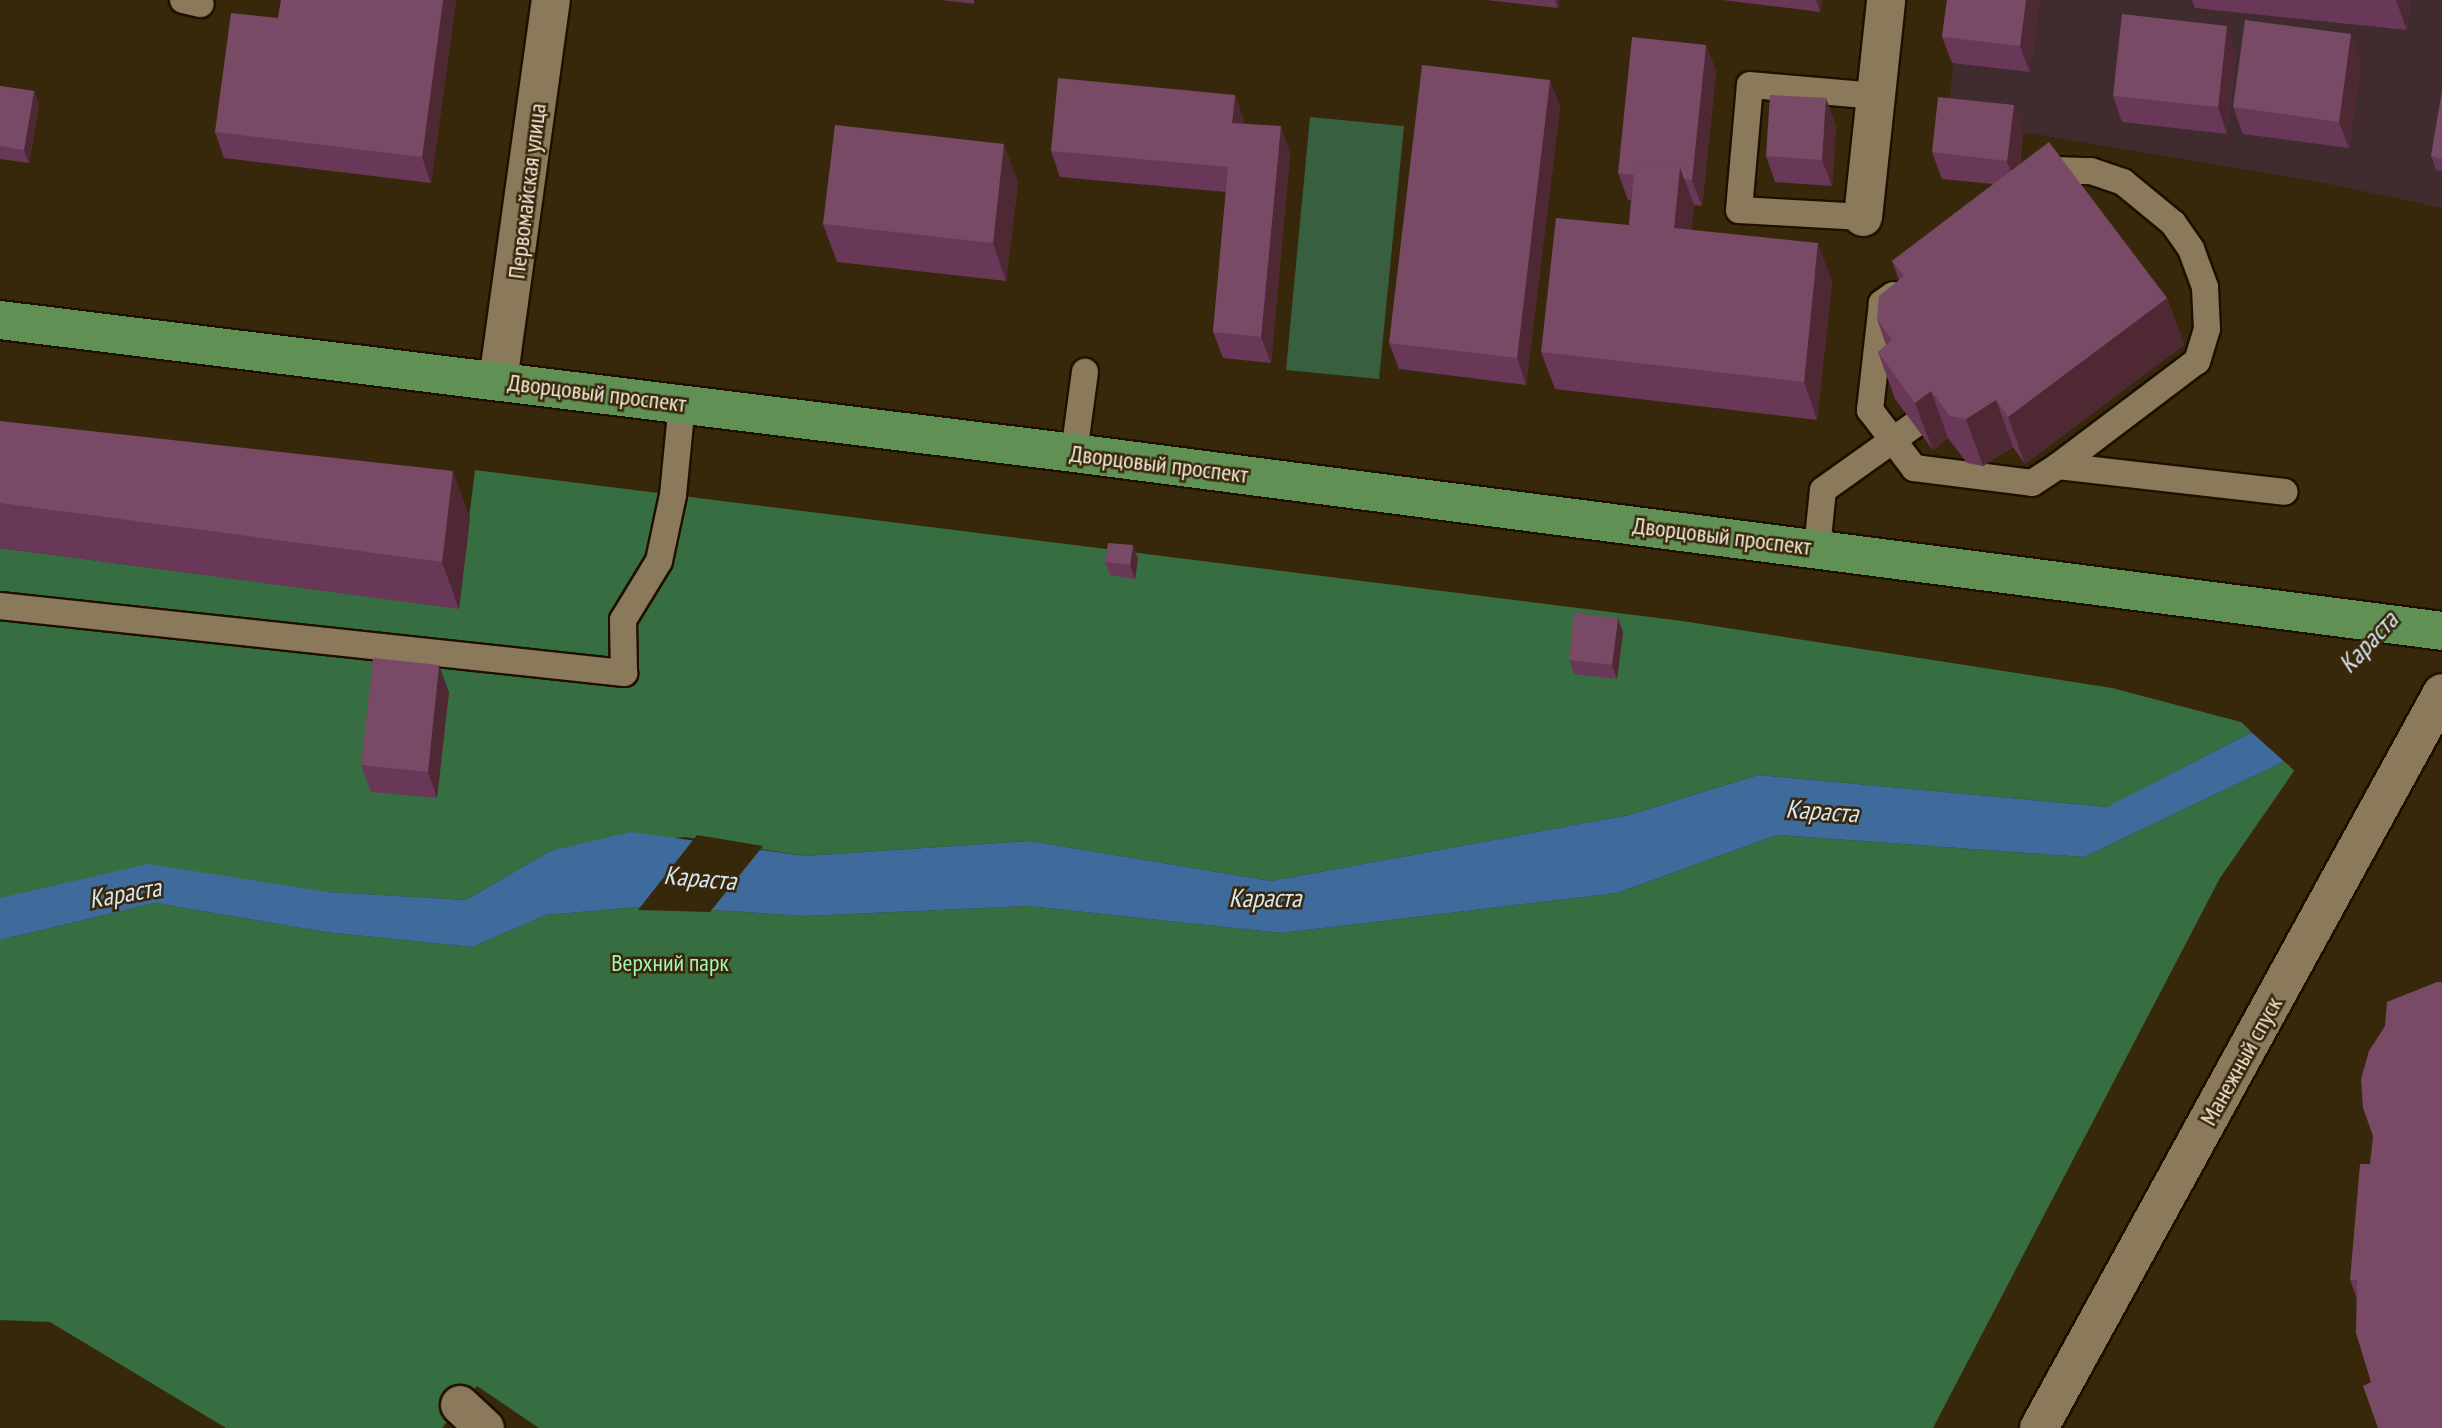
<!DOCTYPE html>
<html>
<head>
<meta charset="utf-8">
<style>
	body { margin:0 }
	#map { position:relative; width:2442px; height:1428px; overflow:hidden; background:#37280c; font-family:"PT Sans Narrow",sans-serif }
	div>[style] { position:absolute }
	[style*='--x'] { left:calc(var(--x)*1px); top:calc(var(--y)*1px); width:calc(var(--w)*1px); rotate:calc(var(--a)*1deg) }
	.commercial>* { inset:0; background:#402c2e }
	.green>* { inset:0; background:#385f40 }
	.forest>* { inset:0; background:#366e42 }
	.water>* { inset:0; background:#3e6b9b }
	.pier>* { inset:0; background:#37280c }
	.roads { filter:drop-shadow(2px 0 #1e1000) drop-shadow(-2px 0 #1e1000) drop-shadow(0 2px #1e1000) drop-shadow(0 -2px #1e1000) }
	.service>* { height:26px; margin:-13px; padding:0 13px; transform-origin:13px; border-radius:13px; background:#8b795c }
	.minor>* { height:38px; margin:-19px; padding:0 19px; transform-origin:19px; border-radius:19px; background:#8b795c }
	.secondary>* { height:38px; margin:-19px; padding:0 19px; transform-origin:19px; border-radius:19px; background:#8b795c }
	.primary>* { height:38px; margin:-19px; padding:0 19px; transform-origin:19px; border-radius:19px; background:#609053 }
	.wall>* { inset:0; background:#693757 }
	.shaded-wall>* { inset:0; background:#4e2933 }
	.building>* { inset:0; background:#784a65 }
	span { translate:-50% -50%; white-space:nowrap; text-align:center; line-height:1.15; -webkit-text-stroke:5px #37280c; paint-order:stroke }
	.street-label { font-size:24px; color:#f6ecdc }
	.park-label { font-size:24px; color:#a4f5b3 }
	.water-label { font-size:26px; color:#d8e5f3; font-style:italic }
</style>
</head>
<body>
<div id="map">
	<div class="commercial">
		<div style="clip-path:polygon(1960px 0,2442px 0,2442px 208px,2320px 182px,2023px 132px,1947px 124px)"></div>
	</div>
	<div class="green">
		<div style="clip-path:polygon(1310px 117px,1404px 126px,1379px 379px,1286px 370px)"></div>
	</div>
	<div class="forest">
		<div style="clip-path:polygon(475px 470px,1682px 621px,2112px 688px,2241px 722px,2252px 732px,2108px 807px,1758px 775px,1629px 815px,1271px 881px,1030px 841px,805px 856px,685px 837px,550px 851px,466px 900px,328px 892px,0 898px,0 548px,458px 608px)"></div>
		<div style="clip-path:polygon(2285px 761px,2294px 771px,2220px 878px,1933px 1428px,539px 1428px,477px 1386px,442px 1428px,226px 1428px,50px 1322px,0 1320px,0 940px,155px 903px,325px 932px,472px 947px,544px 915px,650px 906px,806px 916px,1028px 906px,1282px 933px,1617px 893px,1777px 835px,2084px 857px)"></div>
	</div>
	<div class="water">
		<div style="clip-path:polygon(2267px 720px,2285px 761px,2084px 857px,1777px 835px,1617px 893px,1282px 933px,1028px 906px,806px 916px,650px 906px,545px 915px,472px 947px,325px 932px,155px 903px,0 940px,0 898px,148px 864px,328px 892px,466px 900px,550px 851px,631px 832px,805px 856px,1030px 841px,1271px 881px,1629px 815px,1758px 775px,2107px 807px,2252px 732px)"></div>
	</div>
	<div class="pier">
		<div style="clip-path:polygon(2442px 519px,2442px 606px,2287px 764px,2249px 730px)"></div>
		<div style="clip-path:polygon(697px 835px,763px 846px,710px 912px,638px 910px)"></div>
	</div>
	<div class="roads">
		<div class="service">
			<div style="--x:183;--y:0;--w:18;--a:13"></div>
			<div style="--x:2040;--y:182;--w:19;--a:-39"></div>
			<div style="--x:2055;--y:170;--w:36;--a:2"></div>
			<div style="--x:2091;--y:171;--w:34;--a:19"></div>
			<div style="--x:2123;--y:182;--w:65;--a:39.4"></div>
			<div style="--x:2173;--y:223;--w:32;--a:55"></div>
			<div style="--x:2191;--y:249;--w:40;--a:69.8"></div>
			<div style="--x:2205;--y:287;--w:42;--a:87.3"></div>
			<div style="--x:2207;--y:329;--w:34;--a:107"></div>
			<div style="--x:2197;--y:361;--w:174;--a:142.9"></div>
			<div style="--x:1863;--y:217;--w:124;--a:-176.8"></div>
			<div style="--x:1739;--y:210;--w:125;--a:-85"></div>
			<div style="--x:1750;--y:85;--w:125;--a:5"></div>
			<div style="--x:1893;--y:295;--w:14;--a:144"></div>
			<div style="--x:1882;--y:303;--w:108;--a:96.4"></div>
			<div style="--x:1870;--y:410;--w:73;--a:52.8"></div>
			<div style="--x:1914;--y:468;--w:119;--a:7.2"></div>
			<div style="--x:2032;--y:483;--w:31;--a:-33"></div>
			<div style="--x:2058;--y:466;--w:228;--a:6.5"></div>
			<div style="--x:1074;--y:453;--w:82;--a:-82.3"></div>
			<div style="--x:1817;--y:548;--w:58;--a:-84.1"></div>
			<div style="--x:1823;--y:490;--w:112;--a:-35.5"></div>
			<div style="--x:0;--y:606;--w:628;--a:6.13"></div>
			<div style="--x:624;--y:673;--w:53;--a:-91.1"></div>
			<div style="--x:623;--y:620;--w:69;--a:-58.6"></div>
			<div style="--x:659;--y:561;--w:67;--a:-78"></div>
			<div style="--x:673;--y:495;--w:91;--a:-84.4"></div>
		</div>
		<div class="minor">
			<div style="--x:1863;--y:217;--w:218;--a:-83.9"></div>
			<div style="--x:498;--y:381;--w:385;--a:-82.1"></div>
			<div style="--x:460;--y:1405;--w:34;--a:43"></div>
		</div>
		<div class="secondary">
			<div style="--x:2039;--y:1428;--w:838;--a:-61.26"></div>
		</div>
		<div class="primary">
			<div style="--x:0;--y:320;--w:1082;--a:7.06"></div>
			<div style="--x:1074;--y:453;--w:1380;--a:7.41"></div>
		</div>
	</div>
	<div class="wall">
		<div style="clip-path:polygon(281px 0,456px 0,431px 183px,224px 158px,215px 132px,278px 18px)"></div>
		<div style="clip-path:polygon(942px 0,974px 0,974px 4px)"></div>
		<div style="clip-path:polygon(1486px 0,1559px 0,1558px 8px)"></div>
		<div style="clip-path:polygon(1722px 0,1822px 0,1820px 12px)"></div>
		<div style="clip-path:polygon(1947px 0,2039px 0,2030px 72px,1952px 63px,1942px 37px)"></div>
		<div style="clip-path:polygon(2192px 0,2410px 0,2407px 30px,2195px 8px)"></div>
		<div style="clip-path:polygon(1706px 45px,1716px 71px,1702px 206px,1694px 205px,1691px 230px,1832px 281px,1817px 420px,1555px 389px,1541px 352px,1629px 225px,1631px 200px,1628px 200px,1618px 173px)"></div>
		<div style="clip-path:polygon(2236px 52px,2227px 134px,2122px 122px,2113px 96px)"></div>
		<div style="clip-path:polygon(2361px 61px,2349px 148px,2243px 134px,2233px 107px)"></div>
		<div style="clip-path:polygon(1550px 80px,1560px 107px,1526px 385px,1399px 369px,1389px 343px)"></div>
		<div style="clip-path:polygon(0 86px,34px 91px,39px 105px,29px 163px,0 159px)"></div>
		<div style="clip-path:polygon(2442px 91px,2442px 171px,2436px 170px,2431px 156px)"></div>
		<div style="clip-path:polygon(1235px 95px,1244px 121px,1244px 124px,1290px 153px,1271px 363px,1223px 358px,1213px 332px,1226px 192px,1060px 177px,1051px 151px)"></div>
		<div style="clip-path:polygon(1836px 125px,1832px 186px,1775px 182px,1766px 156px)"></div>
		<div style="clip-path:polygon(2023px 132px,2020px 164px,2167px 298px,2184px 345px,2025px 464px,2013px 447px,1983px 466px,1967px 463px,1948px 438px,1933px 450px,1895px 399px,1878px 352px,1886px 345px,1877px 319px,1899px 280px,1892px 261px,1993px 184px,1942px 179px,1932px 152px)"></div>
		<div style="clip-path:polygon(1018px 182px,1006px 281px,837px 262px,823px 224px)"></div>
		<div style="clip-path:polygon(0 421px,470px 518px,459px 609px,0 548px)"></div>
		<div style="clip-path:polygon(1133px 545px,1138px 559px,1135px 579px,1110px 575px,1105px 562px)"></div>
		<div style="clip-path:polygon(1623px 632px,1617px 679px,1574px 674px,1569px 660px)"></div>
		<div style="clip-path:polygon(449px 692px,437px 798px,371px 792px,361px 765px)"></div>
		<div style="clip-path:polygon(2370px 1164px,2371px 1382px,2357px 1299px,2350px 1280px)"></div>
	</div>
	<div class="shaded-wall">
		<div style="clip-path:polygon(443px 0,456px 0,431px 183px,422px 157px)"></div>
		<div style="clip-path:polygon(1555px 0,1559px 0,1558px 8px)"></div>
		<div style="clip-path:polygon(1816px 0,1822px 0,1820px 12px)"></div>
		<div style="clip-path:polygon(2026px 0,2039px 0,2030px 72px,2020px 46px)"></div>
		<div style="clip-path:polygon(2396px 0,2410px 0,2407px 30px)"></div>
		<div style="clip-path:polygon(2227px 26px,2236px 52px,2227px 134px,2218px 107px)"></div>
		<div style="clip-path:polygon(2351px 34px,2361px 61px,2349px 148px,2339px 122px)"></div>
		<div style="clip-path:polygon(1706px 45px,1716px 71px,1702px 206px,1692px 180px)"></div>
		<div style="clip-path:polygon(1550px 80px,1560px 107px,1526px 385px,1517px 358px)"></div>
		<div style="clip-path:polygon(34px 91px,39px 105px,29px 163px,24px 150px)"></div>
		<div style="clip-path:polygon(1235px 95px,1244px 121px,1242px 149px,1232px 123px)"></div>
		<div style="clip-path:polygon(1826px 98px,1836px 125px,1832px 186px,1822px 160px)"></div>
		<div style="clip-path:polygon(2014px 105px,2023px 132px,2017px 187px,2007px 161px)"></div>
		<div style="clip-path:polygon(1281px 126px,1290px 153px,1271px 363px,1261px 337px)"></div>
		<div style="clip-path:polygon(1004px 144px,1018px 182px,1006px 281px,993px 243px)"></div>
		<div style="clip-path:polygon(1680px 167px,1694px 205px,1687px 265px,1674px 228px)"></div>
		<div style="clip-path:polygon(1818px 243px,1832px 281px,1817px 420px,1804px 382px)"></div>
		<div style="clip-path:polygon(2167px 298px,2184px 345px,2025px 464px,2008px 417px)"></div>
		<div style="clip-path:polygon(1931px 391px,1948px 438px,1933px 450px,1915px 403px)"></div>
		<div style="clip-path:polygon(1996px 400px,2013px 447px,1983px 466px,1966px 419px)"></div>
		<div style="clip-path:polygon(453px 471px,470px 518px,459px 609px,442px 562px)"></div>
		<div style="clip-path:polygon(1133px 545px,1138px 559px,1135px 579px,1130px 565px)"></div>
		<div style="clip-path:polygon(1618px 618px,1623px 632px,1617px 679px,1612px 665px)"></div>
		<div style="clip-path:polygon(439px 665px,449px 692px,437px 798px,428px 772px)"></div>
	</div>
	<div class="building">
		<div style="clip-path:polygon(281px 0,443px 0,422px 157px,215px 132px,231px 13px,278px 18px)"></div>
		<div style="clip-path:polygon(1947px 0,2026px 0,2020px 46px,1942px 37px)"></div>
		<div style="clip-path:polygon(2122px 14px,2227px 26px,2218px 107px,2113px 96px)"></div>
		<div style="clip-path:polygon(2245px 20px,2351px 34px,2339px 122px,2233px 107px)"></div>
		<div style="clip-path:polygon(1632px 37px,1706px 45px,1692px 180px,1684px 179px,1680px 167px,1635px 164px,1634px 175px,1618px 173px)"></div>
		<div style="clip-path:polygon(1422px 65px,1550px 80px,1517px 358px,1389px 343px)"></div>
		<div style="clip-path:polygon(1058px 78px,1235px 95px,1232px 123px,1281px 126px,1261px 337px,1213px 332px,1228px 167px,1051px 151px)"></div>
		<div style="clip-path:polygon(0 86px,34px 91px,24px 150px,0 146px)"></div>
		<div style="clip-path:polygon(2442px 91px,2442px 159px,2431px 156px)"></div>
		<div style="clip-path:polygon(1770px 95px,1826px 98px,1822px 160px,1766px 156px)"></div>
		<div style="clip-path:polygon(1938px 97px,2014px 105px,2007px 161px,1932px 152px)"></div>
		<div style="clip-path:polygon(835px 125px,1004px 144px,993px 243px,823px 224px)"></div>
		<div style="clip-path:polygon(2049px 142px,2167px 298px,2008px 417px,1996px 400px,1966px 419px,1950px 416px,1931px 391px,1915px 403px,1878px 352px,1892px 340px,1877px 319px,1879px 296px,1904px 276px,1892px 261px)"></div>
		<div style="clip-path:polygon(1635px 164px,1680px 167px,1674px 228px,1818px 243px,1804px 382px,1541px 352px,1556px 218px,1629px 225px)"></div>
		<div style="clip-path:polygon(0 421px,453px 471px,442px 562px,0 503px)"></div>
		<div style="clip-path:polygon(1108px 543px,1133px 545px,1130px 565px,1105px 562px)"></div>
		<div style="clip-path:polygon(1574px 613px,1618px 618px,1612px 665px,1569px 660px)"></div>
		<div style="clip-path:polygon(373px 658px,439px 665px,428px 772px,361px 765px)"></div>
		<div style="clip-path:polygon(2437px 982px,2442px 982px,2442px 1428px,2378px 1428px,2363px 1386px,2371px 1382px,2356px 1333px,2357px 1280px,2350px 1280px,2360px 1164px,2370px 1164px,2373px 1136px,2363px 1108px,2361px 1079px,2369px 1051px,2385px 1026px,2387px 1002px)"></div>
	</div>
	<div class="street-label">
		<span style="left:527px;top:191px;rotate:-83deg">Первомайская улица</span>
		<span style="left:597px;top:393px;rotate:7deg">Дворцовый проспект</span>
		<span style="left:1159px;top:464px;rotate:7deg">Дворцовый проспект</span>
		<span style="left:1722px;top:536px;rotate:7deg">Дворцовый проспект</span>
		<span style="left:2241px;top:1061px;rotate:-61deg">Манежный спуск</span>
	</div>
	<div class="park-label">
		<span style="left:670px;top:963px">Верхний парк</span>
	</div>
	<div class="water-label">
		<span style="left:2368px;top:642px;rotate:-47deg">Караста</span>
		<span style="left:1822px;top:811px;rotate:4deg">Караста</span>
		<span style="left:700px;top:878px;rotate:5deg">Караста</span>
		<span style="left:125px;top:893px;rotate:-10deg">Караста</span>
		<span style="left:1265px;top:898px">Караста</span>
	</div>
</div>
</body>
</html>
